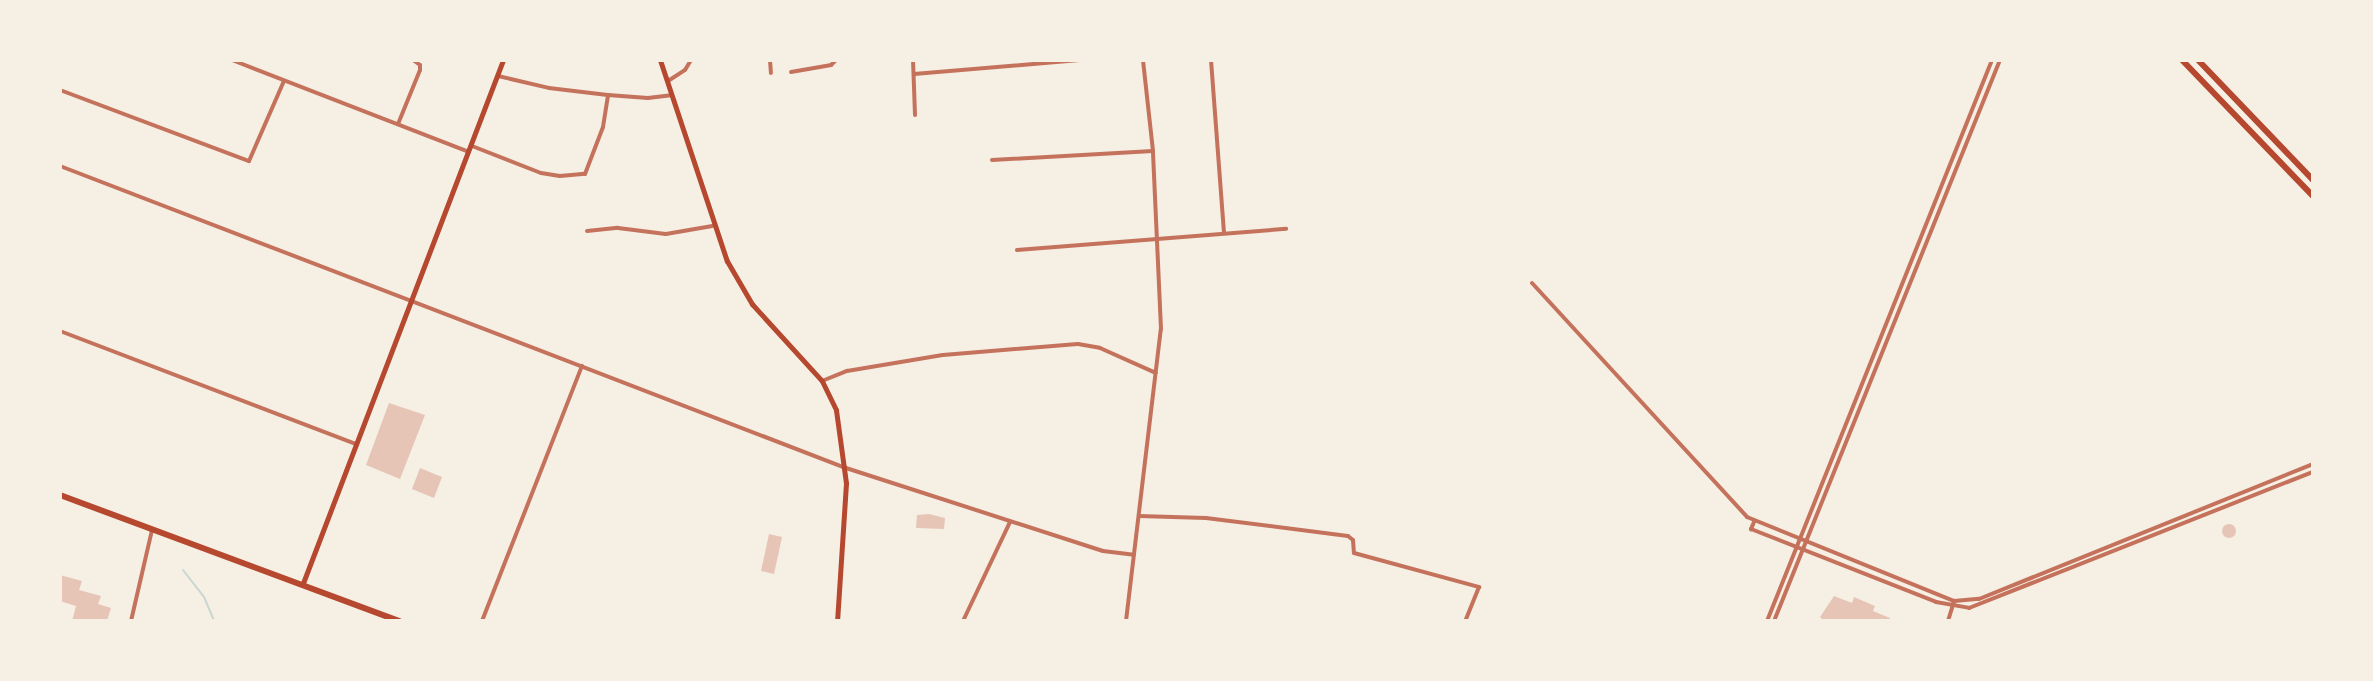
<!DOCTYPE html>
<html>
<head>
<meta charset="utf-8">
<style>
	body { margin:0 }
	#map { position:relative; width:2373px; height:681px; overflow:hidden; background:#f6efe4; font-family:Commissioner,sans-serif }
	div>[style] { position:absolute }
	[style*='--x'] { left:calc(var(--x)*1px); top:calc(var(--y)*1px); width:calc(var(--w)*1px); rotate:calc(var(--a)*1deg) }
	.stream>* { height:2px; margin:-1px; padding:0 1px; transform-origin:1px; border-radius:1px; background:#c9d6d2 }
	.building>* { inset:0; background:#e6c5b7 }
	.round { border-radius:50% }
	.minor>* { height:4px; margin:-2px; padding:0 2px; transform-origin:2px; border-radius:2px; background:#c5725c }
	.secondary>* { height:5px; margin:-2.5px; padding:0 2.5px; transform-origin:2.5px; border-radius:2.5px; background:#b5482f }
	.primary>* { height:6px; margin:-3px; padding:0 3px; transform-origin:3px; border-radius:3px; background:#b5482f }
	.trunk>* { height:6px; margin:-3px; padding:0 3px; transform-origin:3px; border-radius:3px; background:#b5482f }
	span { translate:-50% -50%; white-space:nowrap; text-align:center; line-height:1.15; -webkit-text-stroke:8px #f6efe4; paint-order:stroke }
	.frame { position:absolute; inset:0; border:62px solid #f6efe4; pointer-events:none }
</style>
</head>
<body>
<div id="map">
	<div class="stream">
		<div style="--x:183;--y:570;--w:34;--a:52"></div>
		<div style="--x:204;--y:597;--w:26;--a:67"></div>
	</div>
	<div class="building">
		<div style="clip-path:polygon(389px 403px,425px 415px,400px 479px,366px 465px)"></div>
		<div style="clip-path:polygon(420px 468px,442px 477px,434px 498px,412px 489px)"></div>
		<div style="clip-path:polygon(929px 514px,945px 518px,944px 529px,916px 528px,917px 515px)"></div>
		<div class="round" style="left:2222px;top:524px;width:14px;height:14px"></div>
		<div style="clip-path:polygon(769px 534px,782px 537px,774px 574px,761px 571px)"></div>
		<div style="clip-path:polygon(60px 575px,82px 581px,79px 590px,101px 596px,98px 604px,111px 608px,107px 621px,72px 621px,76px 606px,60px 601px)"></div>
		<div style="clip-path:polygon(1834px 596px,1852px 603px,1854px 597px,1875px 606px,1873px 611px,1890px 618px,1889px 621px,1824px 621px,1820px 617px)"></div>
	</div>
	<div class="minor">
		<div style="--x:232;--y:60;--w:254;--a:21.2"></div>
		<div style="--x:770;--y:60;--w:13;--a:86"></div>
		<div style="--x:913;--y:60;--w:55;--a:87.9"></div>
		<div style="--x:1211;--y:60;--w:173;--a:85.7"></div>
		<div style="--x:791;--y:72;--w:41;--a:-9.9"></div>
		<div style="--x:831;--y:65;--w:7;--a:-45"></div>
		<div style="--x:914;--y:74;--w:169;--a:-4.8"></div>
		<div style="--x:498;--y:76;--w:52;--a:13.2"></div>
		<div style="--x:549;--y:88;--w:59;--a:6.8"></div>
		<div style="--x:608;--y:95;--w:40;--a:4.3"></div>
		<div style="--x:648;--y:98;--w:23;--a:-7"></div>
		<div style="--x:668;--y:81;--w:20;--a:-33"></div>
		<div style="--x:685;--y:70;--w:12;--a:-59"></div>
		<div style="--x:60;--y:90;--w:202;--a:20.6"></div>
		<div style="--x:249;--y:161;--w:87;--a:-66.4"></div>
		<div style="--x:398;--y:124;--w:58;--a:-67.8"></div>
		<div style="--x:420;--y:70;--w:5;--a:-90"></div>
		<div style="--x:420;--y:65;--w:9;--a:-144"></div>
		<div style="--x:472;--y:146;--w:74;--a:21.4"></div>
		<div style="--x:541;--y:173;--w:19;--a:9"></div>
		<div style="--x:560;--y:176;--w:25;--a:-5"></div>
		<div style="--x:585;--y:174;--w:50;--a:-69"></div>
		<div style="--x:603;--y:127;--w:32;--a:-81"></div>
		<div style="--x:992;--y:160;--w:161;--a:-3.2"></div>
		<div style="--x:60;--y:166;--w:842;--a:21.02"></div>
		<div style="--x:846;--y:468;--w:270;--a:17.9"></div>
		<div style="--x:1103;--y:551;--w:31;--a:7"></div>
		<div style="--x:587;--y:231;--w:31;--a:-6"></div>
		<div style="--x:618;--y:228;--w:48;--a:7.1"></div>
		<div style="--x:666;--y:234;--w:47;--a:-9.9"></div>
		<div style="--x:1017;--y:250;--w:270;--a:-4.5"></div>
		<div style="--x:1532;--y:283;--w:318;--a:47.4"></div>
		<div style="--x:1747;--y:517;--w:223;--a:22.1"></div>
		<div style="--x:1954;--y:601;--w:25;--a:-5"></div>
		<div style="--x:1979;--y:599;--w:360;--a:-22"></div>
		<div style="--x:60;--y:331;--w:317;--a:20.9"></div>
		<div style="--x:822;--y:381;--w:27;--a:-22"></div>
		<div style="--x:847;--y:371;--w:97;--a:-9.5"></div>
		<div style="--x:943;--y:355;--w:135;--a:-4.7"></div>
		<div style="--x:1078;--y:344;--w:22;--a:10"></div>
		<div style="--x:1100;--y:348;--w:61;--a:24.1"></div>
		<div style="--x:1139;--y:516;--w:67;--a:1.7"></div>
		<div style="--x:1206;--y:518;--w:143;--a:7.2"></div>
		<div style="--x:1348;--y:536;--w:6;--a:39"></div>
		<div style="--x:1353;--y:540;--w:13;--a:86"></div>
		<div style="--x:1354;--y:553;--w:130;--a:15.2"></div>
		<div style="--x:1479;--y:587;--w:37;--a:112"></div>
		<div style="--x:1754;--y:522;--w:8;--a:113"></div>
		<div style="--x:1751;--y:529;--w:199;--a:21.5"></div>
		<div style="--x:1936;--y:602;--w:34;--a:10"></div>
		<div style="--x:1969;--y:608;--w:370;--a:-21.6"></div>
		<div style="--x:131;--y:621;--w:93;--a:-77"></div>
		<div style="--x:482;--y:621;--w:274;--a:-68.6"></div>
		<div style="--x:963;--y:621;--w:110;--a:-64.6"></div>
		<div style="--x:1126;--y:621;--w:294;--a:-83.2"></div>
		<div style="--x:1161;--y:329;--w:178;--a:-92.6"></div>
		<div style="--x:1153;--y:151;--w:92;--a:-96.3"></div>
		<div style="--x:1767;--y:621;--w:604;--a:-68.15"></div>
		<div style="--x:1774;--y:621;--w:605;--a:-68.06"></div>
		<div style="--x:1948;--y:621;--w:21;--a:-73"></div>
	</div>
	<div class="secondary">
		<div style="--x:660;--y:60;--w:212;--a:71.6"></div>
		<div style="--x:727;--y:261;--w:50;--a:59.8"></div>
		<div style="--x:752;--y:304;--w:104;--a:47.7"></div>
		<div style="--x:822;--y:381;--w:32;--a:64"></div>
		<div style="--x:836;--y:410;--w:74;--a:82.2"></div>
		<div style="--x:846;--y:483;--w:138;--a:93.7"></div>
		<div style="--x:303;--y:583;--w:560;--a:-69.07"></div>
	</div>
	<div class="primary">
		<div style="--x:60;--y:495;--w:362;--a:20.4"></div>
	</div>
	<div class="trunk">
		<div style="--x:2182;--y:60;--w:189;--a:46.1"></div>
		<div style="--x:2198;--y:60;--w:166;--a:46.2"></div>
	</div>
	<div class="frame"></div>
</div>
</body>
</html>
